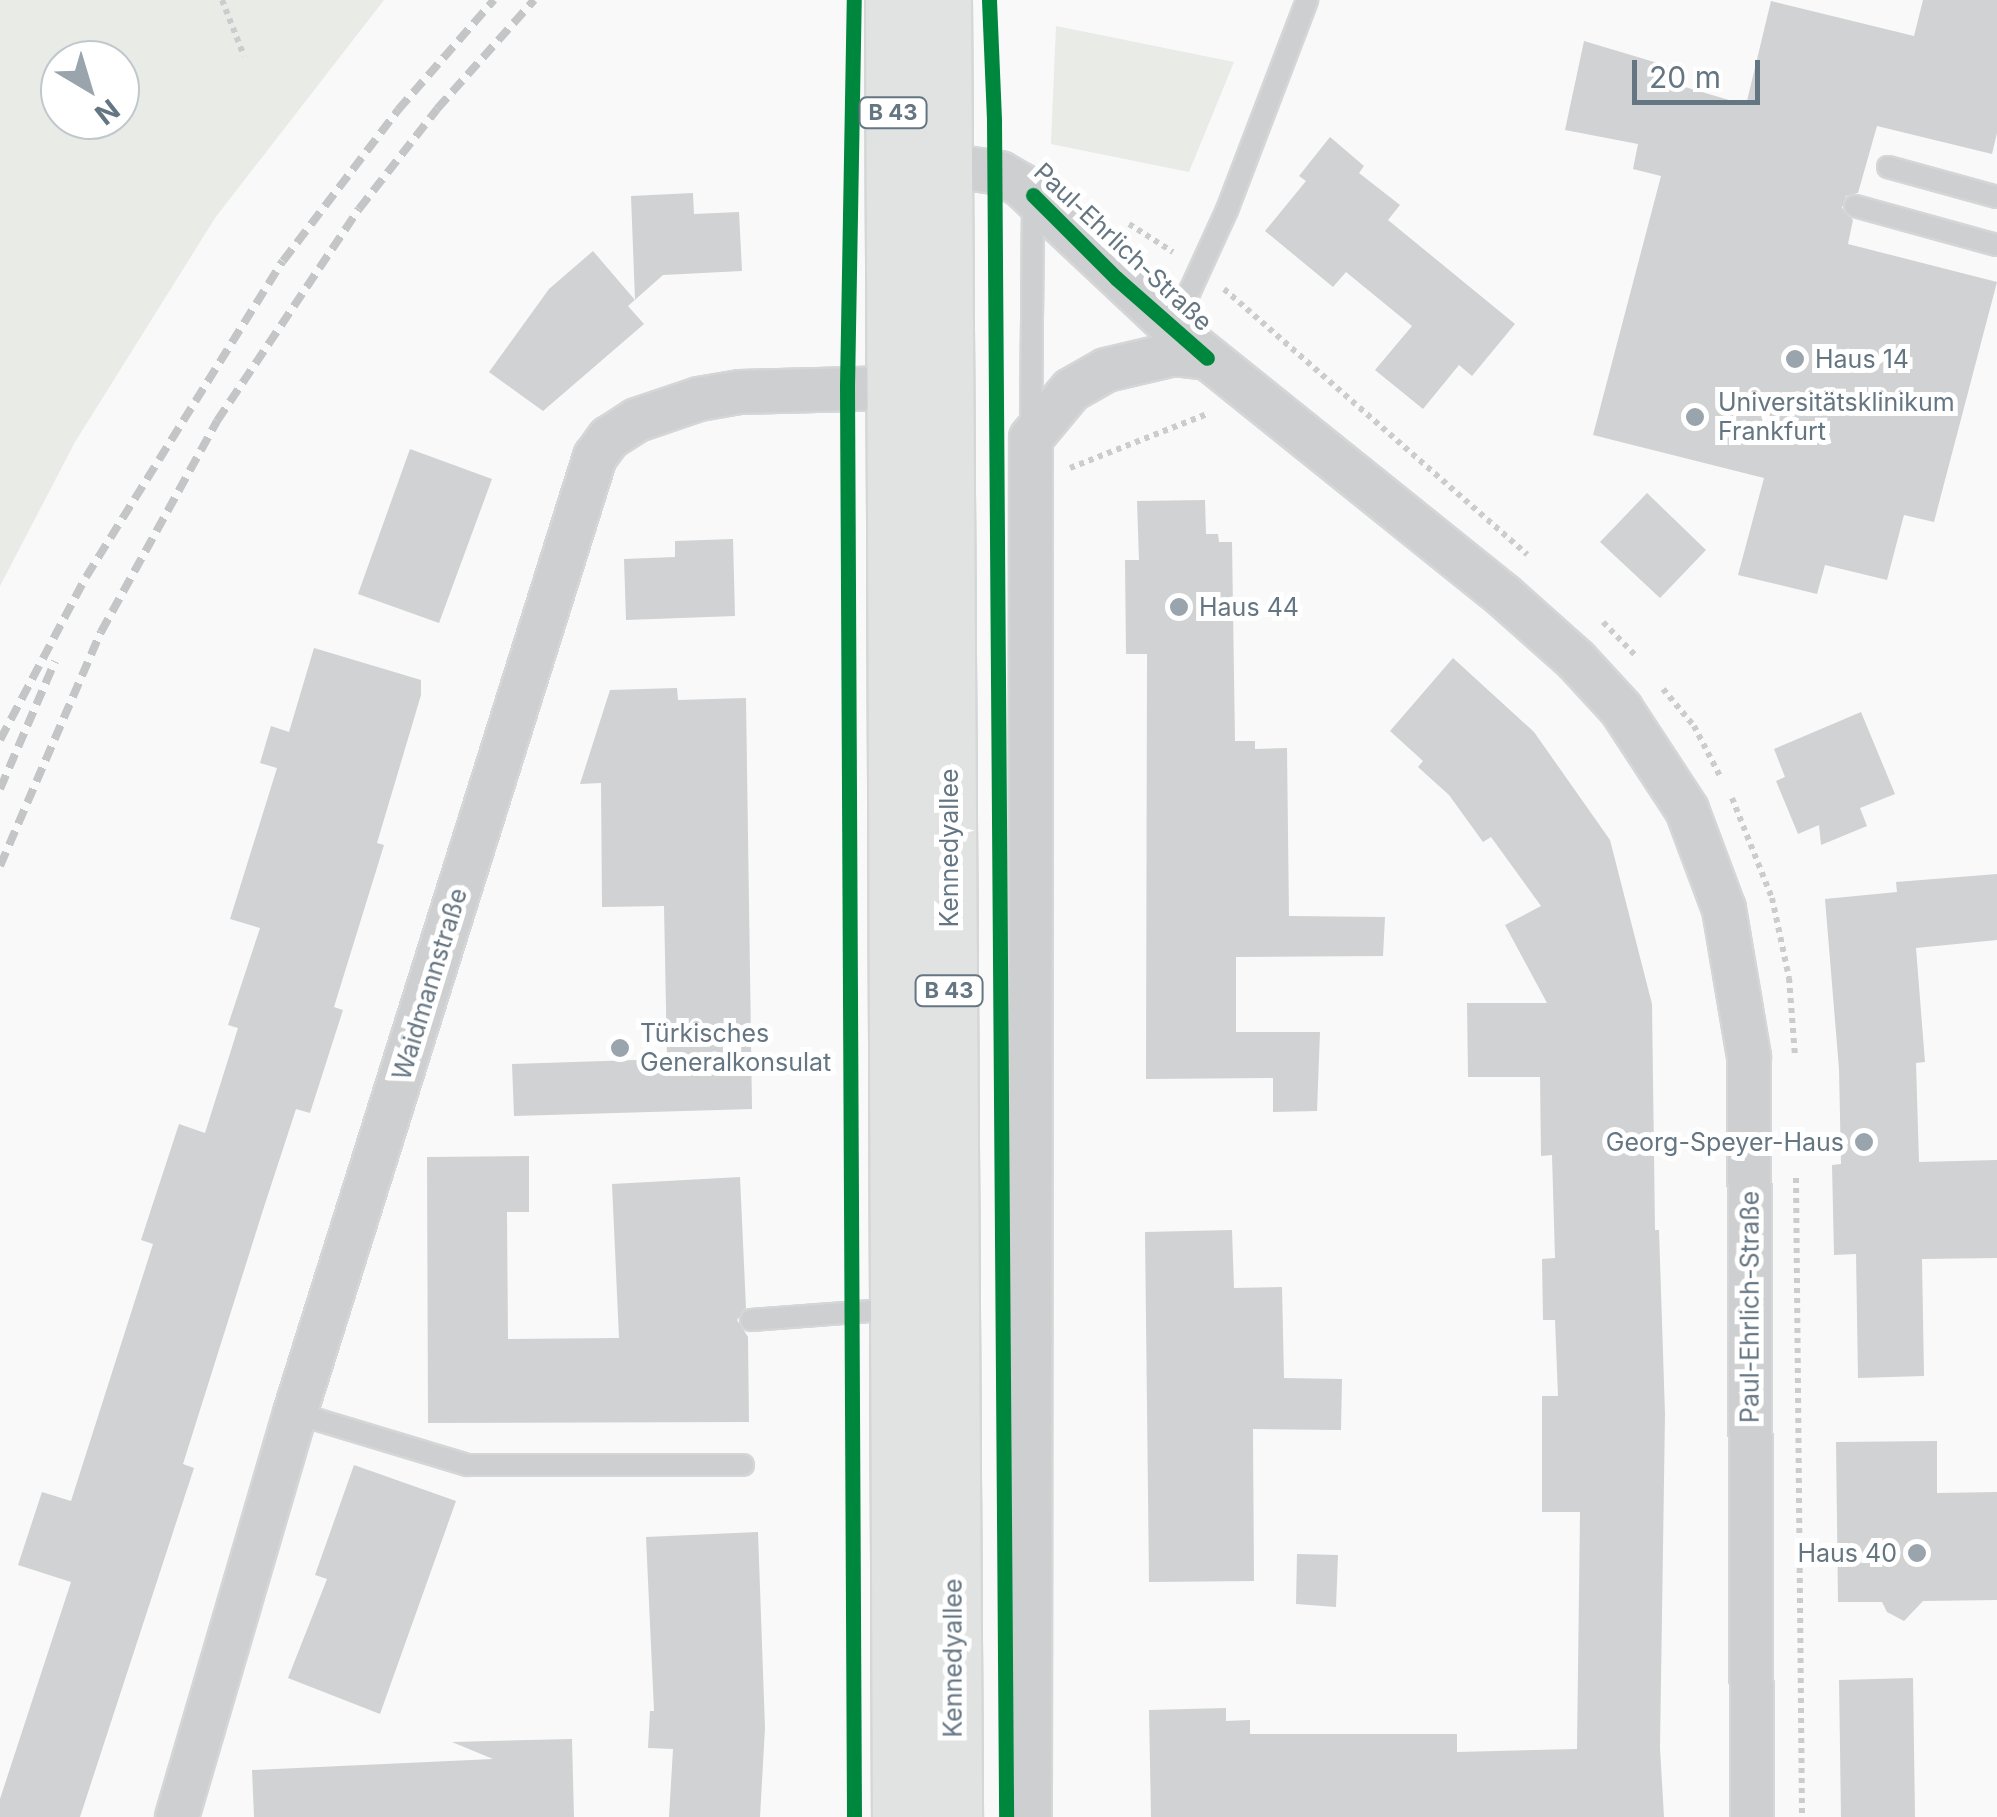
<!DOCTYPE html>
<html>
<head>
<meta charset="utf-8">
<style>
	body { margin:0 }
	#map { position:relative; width:1997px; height:1817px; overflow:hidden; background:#f9f9f9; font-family:Inter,sans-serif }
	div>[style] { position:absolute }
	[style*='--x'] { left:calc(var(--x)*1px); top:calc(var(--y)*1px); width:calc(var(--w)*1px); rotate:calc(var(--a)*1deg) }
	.green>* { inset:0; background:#e8ebe6 }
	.building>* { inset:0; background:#d0d2d3 }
	.path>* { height:6px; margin-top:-3px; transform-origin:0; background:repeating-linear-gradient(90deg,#cbcccd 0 5px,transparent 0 10px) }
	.roads { filter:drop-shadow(2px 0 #d5d6d7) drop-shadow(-2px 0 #d5d6d7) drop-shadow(0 2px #d5d6d7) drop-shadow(0 -2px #d5d6d7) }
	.lane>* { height:20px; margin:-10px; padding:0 10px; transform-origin:10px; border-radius:10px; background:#cecfd0 }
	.street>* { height:42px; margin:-21px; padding:0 21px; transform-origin:21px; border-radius:21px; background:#cecfd0 }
	.primary>* { height:55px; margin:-27.5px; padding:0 27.5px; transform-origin:27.5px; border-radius:27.5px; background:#e1e2e2 }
	.rail>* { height:8px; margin-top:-4px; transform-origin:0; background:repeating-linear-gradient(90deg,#c3c5c6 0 15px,transparent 0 23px) }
	.cycleway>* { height:15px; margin:-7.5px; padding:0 7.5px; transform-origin:7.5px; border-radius:7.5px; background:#00873e }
	.dots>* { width:28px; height:28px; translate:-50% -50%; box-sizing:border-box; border:5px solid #fff; border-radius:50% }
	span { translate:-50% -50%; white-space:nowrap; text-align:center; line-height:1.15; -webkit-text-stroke:10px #fff; paint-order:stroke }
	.shield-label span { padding:2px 8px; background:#fff; border:2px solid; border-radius:8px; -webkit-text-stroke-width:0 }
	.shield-label { font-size:22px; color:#657683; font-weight:700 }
	.street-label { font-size:25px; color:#657683 }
	.poi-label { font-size:25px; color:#657683 }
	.left { translate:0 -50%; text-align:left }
	.right { translate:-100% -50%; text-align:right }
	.north { position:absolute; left:40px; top:40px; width:100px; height:100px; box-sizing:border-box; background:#fff; border:2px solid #c1c8cd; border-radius:50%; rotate:142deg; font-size:28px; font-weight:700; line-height:40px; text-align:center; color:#657683 }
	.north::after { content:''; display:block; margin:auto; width:35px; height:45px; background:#99a4ac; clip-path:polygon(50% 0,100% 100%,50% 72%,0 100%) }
	.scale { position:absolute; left:1632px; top:60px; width:128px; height:45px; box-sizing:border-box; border:5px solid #657683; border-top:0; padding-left:12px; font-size:30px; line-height:35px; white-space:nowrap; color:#657683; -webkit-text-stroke:8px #fff; paint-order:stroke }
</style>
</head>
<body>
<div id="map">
	<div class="green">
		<div style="clip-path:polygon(evenodd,0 0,384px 0,215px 218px,75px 442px,0 586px,0 0,60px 60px,120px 60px,120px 120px,60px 120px,60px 60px)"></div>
		<div style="clip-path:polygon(1056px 26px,1234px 62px,1189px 172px,1051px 144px)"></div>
	</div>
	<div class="building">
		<div style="clip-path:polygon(1923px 0,1997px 0,1997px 133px,1992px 154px,1877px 126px,1858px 193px,1846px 196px,1842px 208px,1853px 220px,1848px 244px,1997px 282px,1934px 522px,1904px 515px,1887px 580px,1825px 565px,1817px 594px,1738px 575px,1764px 478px,1593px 435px,1661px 176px,1633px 169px,1638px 144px,1565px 130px,1584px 41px,1671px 67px,1668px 82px,1746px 105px,1771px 1px,1914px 36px)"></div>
		<div style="clip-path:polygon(1330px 137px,1364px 166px,1359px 173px,1400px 205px,1388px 220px,1515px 324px,1472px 376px,1459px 365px,1423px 409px,1375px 370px,1412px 326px,1346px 272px,1333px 287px,1265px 231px,1306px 181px,1299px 176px)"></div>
		<div style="clip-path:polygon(693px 193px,694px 214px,739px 212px,742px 271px,663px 275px,628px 306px,644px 324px,543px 411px,489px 372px,549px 289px,593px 251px,635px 300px,631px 196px)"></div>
		<div style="clip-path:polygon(410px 449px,492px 479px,439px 623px,358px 594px)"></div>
		<div style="clip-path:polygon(1647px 493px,1706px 550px,1660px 598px,1600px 542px)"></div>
		<div style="clip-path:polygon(1205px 500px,1206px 534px,1218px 534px,1219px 542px,1232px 542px,1235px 741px,1255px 741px,1255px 749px,1287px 748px,1289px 916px,1385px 917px,1383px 956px,1236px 957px,1236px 1032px,1320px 1032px,1317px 1111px,1273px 1112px,1273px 1078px,1146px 1079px,1147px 654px,1126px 654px,1125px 560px,1139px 560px,1137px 501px)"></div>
		<div style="clip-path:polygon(733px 539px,735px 616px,626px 620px,624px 559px,675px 557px,675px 541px)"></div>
		<div style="clip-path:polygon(314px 648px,421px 680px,421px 695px,377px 843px,384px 845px,334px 1007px,343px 1010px,310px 1113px,296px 1109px,263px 1210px,183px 1464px,194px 1468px,80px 1817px,0 1817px,0 1799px,71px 1582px,18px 1565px,42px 1492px,71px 1501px,153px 1244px,141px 1240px,179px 1124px,205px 1133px,238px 1028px,228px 1025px,260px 928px,230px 919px,277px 768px,260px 763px,271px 726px,289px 732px)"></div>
		<div style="clip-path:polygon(1453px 658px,1534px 732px,1610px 840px,1652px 1004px,1655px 1230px,1659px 1230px,1665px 1414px,1660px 1748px,1664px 1817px,1151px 1817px,1149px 1710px,1226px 1708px,1226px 1721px,1250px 1720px,1250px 1734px,1457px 1734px,1457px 1752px,1577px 1749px,1580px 1512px,1542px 1512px,1542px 1396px,1558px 1396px,1555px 1320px,1543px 1320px,1542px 1259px,1555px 1258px,1552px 1155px,1541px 1156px,1540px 1077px,1468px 1077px,1467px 1003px,1547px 1003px,1505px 925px,1541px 906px,1491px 837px,1483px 842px,1449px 795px,1418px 767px,1423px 761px,1390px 731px)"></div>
		<div style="clip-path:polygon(677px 688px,678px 700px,746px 698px,752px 1109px,514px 1116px,512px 1064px,667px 1059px,664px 906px,602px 907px,601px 783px,580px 784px,610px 690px)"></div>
		<div style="clip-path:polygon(1861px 712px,1895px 794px,1860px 808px,1867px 826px,1821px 845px,1819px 825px,1798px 834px,1776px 781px,1785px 777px,1774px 749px)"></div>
		<div style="clip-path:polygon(1997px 874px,1997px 940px,1916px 948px,1925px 1062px,1916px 1063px,1919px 1162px,1997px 1160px,1997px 1258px,1922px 1259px,1924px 1376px,1858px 1378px,1856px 1254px,1834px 1255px,1832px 1165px,1841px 1164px,1839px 1069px,1825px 899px,1897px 892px,1896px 882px)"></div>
		<div style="clip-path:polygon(529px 1156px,529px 1212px,507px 1212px,508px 1339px,619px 1338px,612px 1184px,740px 1177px,746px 1308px,737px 1320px,748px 1337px,749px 1422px,428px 1423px,427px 1157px)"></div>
		<div style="clip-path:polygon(1232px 1230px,1234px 1288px,1282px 1287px,1284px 1378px,1342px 1379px,1341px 1430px,1253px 1429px,1254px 1581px,1149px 1582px,1145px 1232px)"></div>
		<div style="clip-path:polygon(1937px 1441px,1937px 1493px,1997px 1492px,1997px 1600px,1923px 1601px,1904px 1621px,1887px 1612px,1882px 1602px,1838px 1602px,1836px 1442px)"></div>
		<div style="clip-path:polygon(354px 1465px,456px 1501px,380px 1714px,288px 1678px,327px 1579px,315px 1575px)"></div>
		<div style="clip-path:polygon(758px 1532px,765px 1728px,760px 1817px,669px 1817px,673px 1749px,648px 1748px,650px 1711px,654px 1711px,646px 1537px)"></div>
		<div style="clip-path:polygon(1297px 1554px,1338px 1555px,1336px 1607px,1296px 1604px)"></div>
		<div style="clip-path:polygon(1913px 1678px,1915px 1817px,1841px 1817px,1839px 1680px)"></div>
		<div style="clip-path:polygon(572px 1739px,574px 1817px,254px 1817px,252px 1770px,493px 1759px,452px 1742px)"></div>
	</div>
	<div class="path">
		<div style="--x:222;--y:0;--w:60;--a:68.6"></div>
		<div style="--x:1129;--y:224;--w:52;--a:32.5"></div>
		<div style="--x:1224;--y:289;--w:403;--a:41.2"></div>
		<div style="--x:1070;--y:468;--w:147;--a:-21.5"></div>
		<div style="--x:1603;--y:622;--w:47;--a:45.9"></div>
		<div style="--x:1663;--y:689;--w:48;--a:50"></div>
		<div style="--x:1694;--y:726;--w:59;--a:62.6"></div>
		<div style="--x:1732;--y:798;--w:108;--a:68.2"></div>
		<div style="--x:1772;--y:898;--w:82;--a:78"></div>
		<div style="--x:1789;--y:978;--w:78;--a:85.6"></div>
		<div style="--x:1796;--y:1178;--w:639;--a:89.46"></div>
	</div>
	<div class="roads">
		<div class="lane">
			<div style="--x:1888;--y:167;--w:113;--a:15.4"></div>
			<div style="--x:1855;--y:206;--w:147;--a:15.4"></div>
			<div style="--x:1173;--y:328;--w:130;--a:-65.4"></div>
			<div style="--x:1227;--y:210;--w:225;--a:-69.1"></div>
			<div style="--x:1031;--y:433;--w:231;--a:-89.5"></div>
			<div style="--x:751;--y:1320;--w:145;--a:-4.3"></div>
			<div style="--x:295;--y:1413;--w:180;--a:16.8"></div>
			<div style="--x:467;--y:1465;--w:276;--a:0"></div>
		</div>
		<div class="street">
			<div style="--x:926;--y:187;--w:29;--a:-49"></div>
			<div style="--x:945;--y:165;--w:56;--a:8.3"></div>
			<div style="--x:1000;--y:173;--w:24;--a:30"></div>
			<div style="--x:1021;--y:185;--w:228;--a:43.2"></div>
			<div style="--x:1187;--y:341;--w:405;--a:38.8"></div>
			<div style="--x:1503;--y:595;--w:98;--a:41.7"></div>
			<div style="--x:1576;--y:660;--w:67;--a:47.4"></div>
			<div style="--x:1621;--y:709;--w:121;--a:56.8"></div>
			<div style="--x:1687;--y:810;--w:106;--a:69.5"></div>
			<div style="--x:1724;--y:909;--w:150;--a:80.4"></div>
			<div style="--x:1749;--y:1057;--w:760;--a:89.77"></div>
			<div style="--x:177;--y:1817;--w:421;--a:-73.7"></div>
			<div style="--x:295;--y:1413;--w:1002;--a:-72.58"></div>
			<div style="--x:595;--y:457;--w:24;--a:-54"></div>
			<div style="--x:609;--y:438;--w:33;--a:-33"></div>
			<div style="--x:637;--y:420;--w:65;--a:-18.7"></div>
			<div style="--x:699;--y:399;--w:42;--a:-9.7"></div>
			<div style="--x:740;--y:392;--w:154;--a:-1.5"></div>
			<div style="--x:1030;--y:1817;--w:1379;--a:-89.96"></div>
			<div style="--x:1031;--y:438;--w:62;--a:-50.2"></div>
			<div style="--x:1071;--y:390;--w:40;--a:-29.7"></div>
			<div style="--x:1106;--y:370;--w:70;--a:-13.2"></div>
			<div style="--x:1174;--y:354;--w:33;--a:7"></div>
		</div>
		<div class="primary">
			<div style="--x:893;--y:0;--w:1817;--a:89.78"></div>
			<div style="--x:943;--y:0;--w:1817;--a:89.65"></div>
		</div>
	</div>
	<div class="rail">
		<div style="--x:0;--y:740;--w:184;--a:-62.2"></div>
		<div style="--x:86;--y:577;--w:372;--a:-58.1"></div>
		<div style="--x:283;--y:261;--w:190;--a:-52.7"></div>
		<div style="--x:398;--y:110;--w:146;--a:-48.9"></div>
		<div style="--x:0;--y:789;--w:139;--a:-66.7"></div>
		<div style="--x:0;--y:866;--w:255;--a:-66.7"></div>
		<div style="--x:101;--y:632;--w:241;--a:-61.2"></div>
		<div style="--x:217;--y:421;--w:255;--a:-56.2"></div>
		<div style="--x:359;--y:209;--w:127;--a:-52"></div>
		<div style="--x:437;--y:109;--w:146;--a:-48.3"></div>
	</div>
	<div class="cycleway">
		<div style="--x:989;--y:0;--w:121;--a:87.6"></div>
		<div style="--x:994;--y:121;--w:1696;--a:89.59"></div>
		<div style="--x:1033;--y:195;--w:117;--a:45"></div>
		<div style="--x:1116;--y:278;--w:121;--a:41.3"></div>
		<div style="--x:854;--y:1817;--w:1430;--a:-90.28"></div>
		<div style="--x:847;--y:387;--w:387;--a:-89"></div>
	</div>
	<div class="dots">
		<div style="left:1795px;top:359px;background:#99a4ac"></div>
		<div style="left:1695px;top:417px;background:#99a4ac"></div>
		<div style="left:1179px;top:607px;background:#99a4ac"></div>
		<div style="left:620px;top:1048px;background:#99a4ac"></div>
		<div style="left:1864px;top:1142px;background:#99a4ac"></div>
		<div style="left:1917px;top:1553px;background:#99a4ac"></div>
	</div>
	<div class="shield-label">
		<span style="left:893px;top:113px">B 43</span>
		<span style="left:949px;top:991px">B 43</span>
	</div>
	<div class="street-label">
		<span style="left:1123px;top:247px;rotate:43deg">Paul-Ehrlich-Straße</span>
		<span style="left:949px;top:848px;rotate:-90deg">Kennedyallee</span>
		<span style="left:430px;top:984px;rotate:-73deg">Waidmannstraße</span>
		<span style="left:1750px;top:1307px;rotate:-90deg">Paul-Ehrlich-Straße</span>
		<span style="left:953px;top:1658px;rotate:-90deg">Kennedyallee</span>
	</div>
	<div class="poi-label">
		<span class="left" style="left:1815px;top:359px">Haus 14</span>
		<span class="left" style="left:1718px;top:417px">Universitätsklinikum<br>Frankfurt</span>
		<span class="left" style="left:1199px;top:607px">Haus 44</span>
		<span class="left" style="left:640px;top:1048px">Türkisches<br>Generalkonsulat</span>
		<span class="right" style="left:1844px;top:1142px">Georg-Speyer-Haus</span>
		<span class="right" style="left:1897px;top:1553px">Haus 40</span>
	</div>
	<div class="north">N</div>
	<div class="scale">20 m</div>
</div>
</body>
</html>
